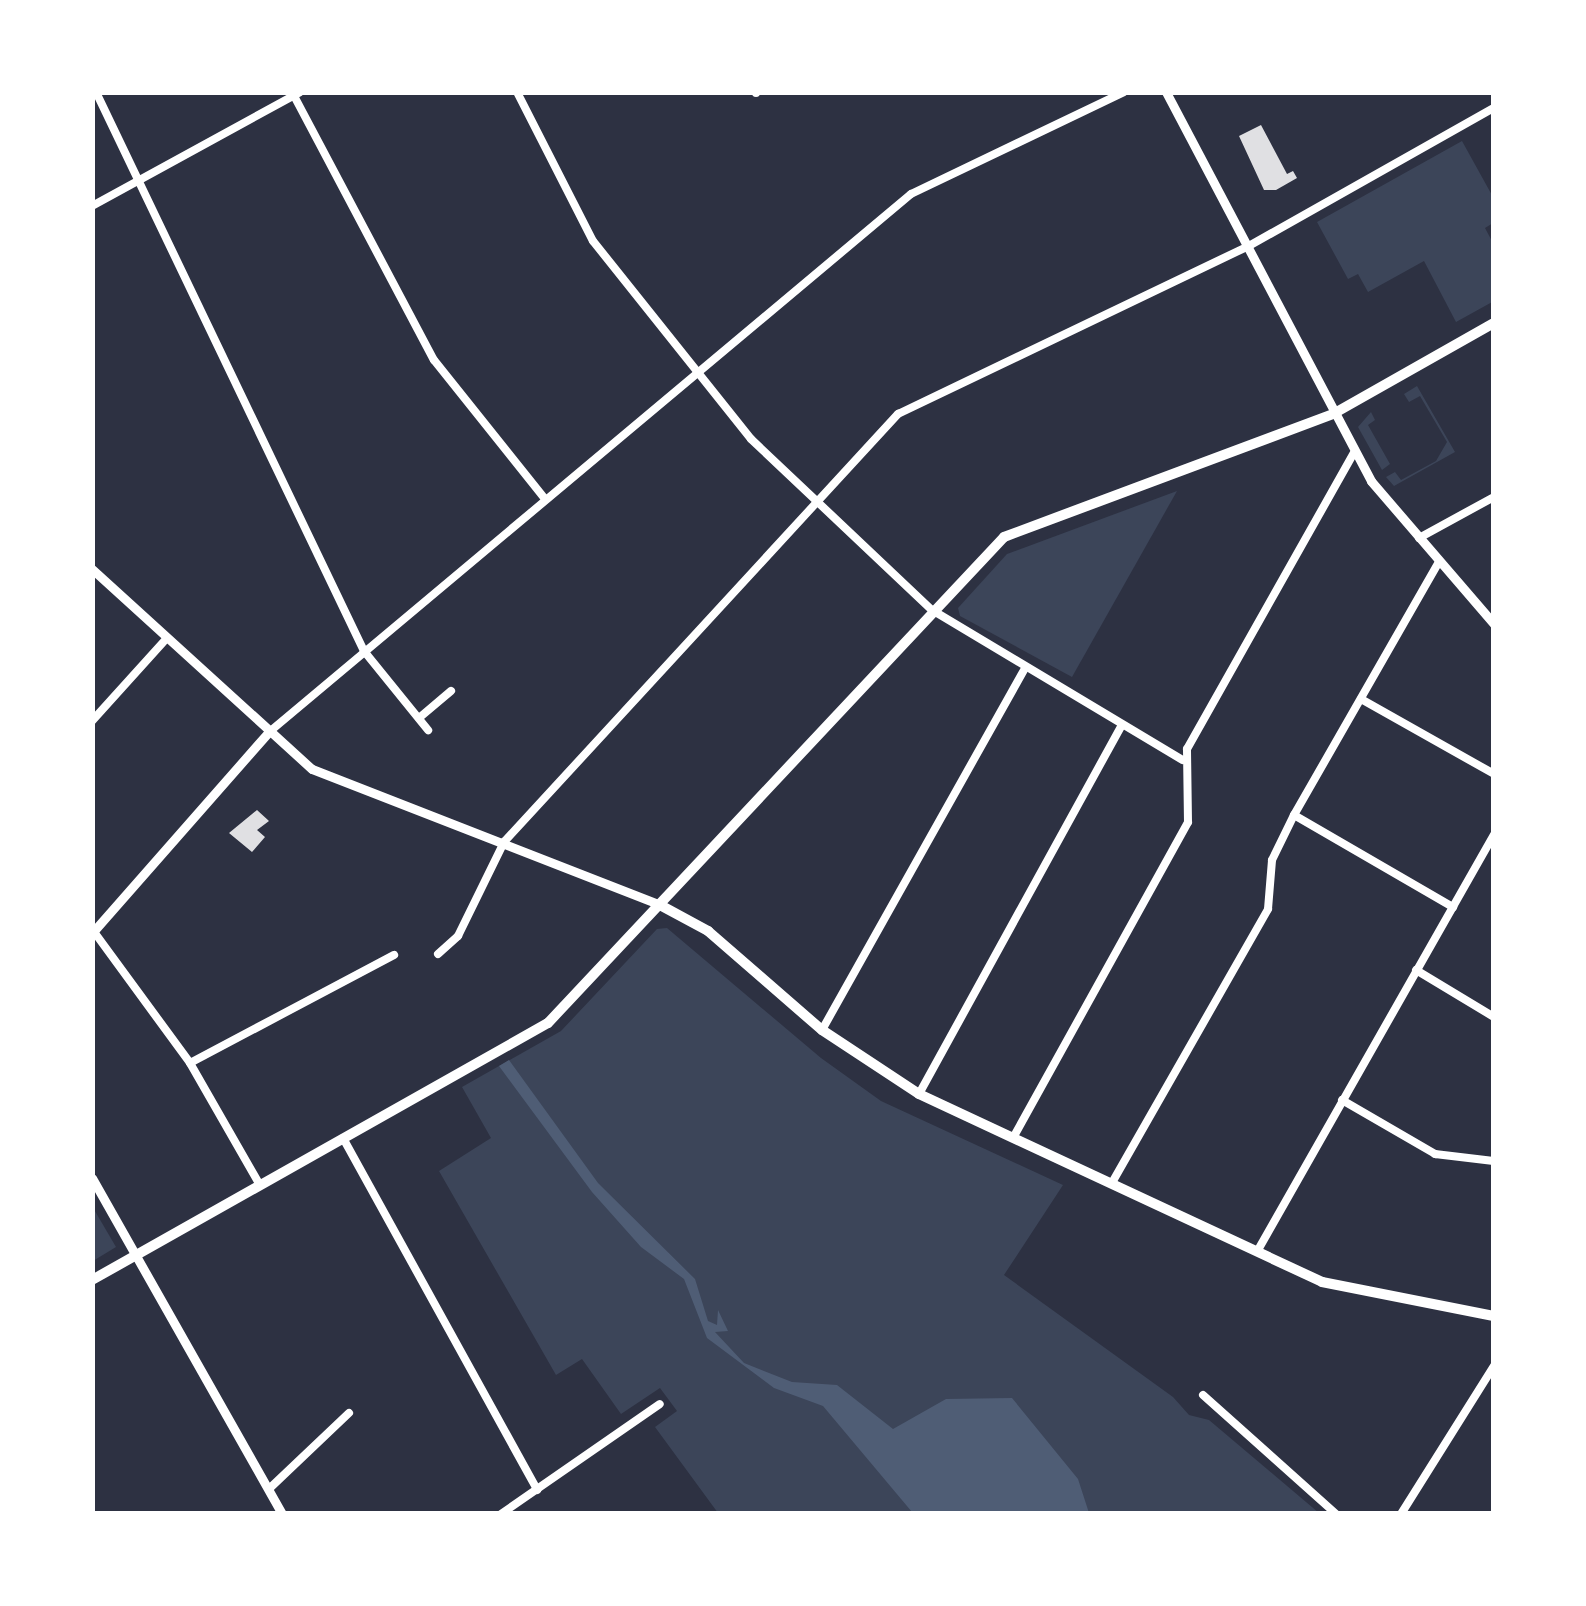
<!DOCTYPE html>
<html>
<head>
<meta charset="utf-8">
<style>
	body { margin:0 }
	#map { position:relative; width:1586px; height:1606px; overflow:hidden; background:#2d3142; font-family:Montserrat,sans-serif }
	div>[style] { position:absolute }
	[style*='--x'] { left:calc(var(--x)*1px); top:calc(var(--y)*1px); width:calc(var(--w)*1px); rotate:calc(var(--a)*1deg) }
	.green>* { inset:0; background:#3c4559 }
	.water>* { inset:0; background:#4f5d75 }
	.building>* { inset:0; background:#e0e0e3 }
	.minor>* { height:8px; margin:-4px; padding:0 4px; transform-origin:4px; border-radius:4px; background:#fff }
	.tertiary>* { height:9px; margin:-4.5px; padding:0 4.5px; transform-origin:4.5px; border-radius:4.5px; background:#fff }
	.secondary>* { height:10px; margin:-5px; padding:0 5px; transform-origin:5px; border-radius:5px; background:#fff }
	span { translate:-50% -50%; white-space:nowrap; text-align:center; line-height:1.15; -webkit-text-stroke:9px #fff; paint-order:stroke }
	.frame { position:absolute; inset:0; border:95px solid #fff; pointer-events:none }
</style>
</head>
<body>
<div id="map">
	<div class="green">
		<div style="clip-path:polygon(1462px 141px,1493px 197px,1493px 223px,1485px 228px,1493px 243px,1494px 301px,1456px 322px,1424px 261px,1368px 292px,1358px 274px,1348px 279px,1317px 222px)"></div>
		<div style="clip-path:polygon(1417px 386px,1455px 452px,1394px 486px,1386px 477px,1395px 472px,1401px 480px,1436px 461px,1447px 442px,1420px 396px,1409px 402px,1404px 394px)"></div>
		<div style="clip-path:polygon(1371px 412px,1375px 420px,1368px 425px,1390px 464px,1382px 470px,1358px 427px)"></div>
		<div style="clip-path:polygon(1177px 491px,1072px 677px,960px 616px,958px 608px,1007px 554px)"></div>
		<div style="clip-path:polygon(667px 928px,821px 1058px,881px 1101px,1063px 1185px,1004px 1275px,1173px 1397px,1189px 1415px,1209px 1420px,1319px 1513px,718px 1513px,655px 1427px,677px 1411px,660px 1388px,621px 1414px,582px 1359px,556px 1375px,439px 1171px,491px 1138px,462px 1087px,561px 1031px,657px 929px)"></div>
		<div style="clip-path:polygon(92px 1206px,116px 1247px,93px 1261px,92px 1261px)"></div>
	</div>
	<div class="water">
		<div style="clip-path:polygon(509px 1060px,598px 1183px,695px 1279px,708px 1321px,717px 1325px,718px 1310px,728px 1331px,715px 1332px,744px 1363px,792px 1382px,837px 1385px,893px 1429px,946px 1399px,1012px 1398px,1078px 1479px,1089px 1513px,912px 1512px,823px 1406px,774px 1388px,707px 1338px,684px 1279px,641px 1247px,592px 1192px,499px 1066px)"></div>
	</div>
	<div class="building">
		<div style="clip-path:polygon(1261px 125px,1287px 174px,1293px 171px,1297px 178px,1276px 190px,1264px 190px,1239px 136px)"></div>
		<div style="clip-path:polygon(257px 810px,269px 821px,257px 830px,265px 837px,252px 852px,229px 833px)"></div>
	</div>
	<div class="minor">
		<div style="--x:96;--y:92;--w:620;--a:64.39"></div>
		<div style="--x:364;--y:651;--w:102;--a:51"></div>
		<div style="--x:292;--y:92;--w:303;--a:62.1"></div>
		<div style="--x:434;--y:360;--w:178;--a:51.4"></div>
		<div style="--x:517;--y:92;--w:167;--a:63"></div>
		<div style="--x:593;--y:241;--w:253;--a:51.4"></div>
		<div style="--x:751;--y:439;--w:249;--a:43.4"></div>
		<div style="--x:932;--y:610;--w:292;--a:30.9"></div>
		<div style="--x:756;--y:92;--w:1;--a:90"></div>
		<div style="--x:92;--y:206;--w:237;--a:-28.7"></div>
		<div style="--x:1419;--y:538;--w:85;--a:-28.7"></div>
		<div style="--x:1361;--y:699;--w:153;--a:29.4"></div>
		<div style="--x:419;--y:718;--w:42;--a:-40.2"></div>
		<div style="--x:92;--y:721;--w:112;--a:-47.9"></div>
		<div style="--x:268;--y:733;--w:839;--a:-39.97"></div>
		<div style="--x:911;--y:194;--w:236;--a:-25.6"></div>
		<div style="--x:1294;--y:815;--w:184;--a:30.1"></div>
		<div style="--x:92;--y:929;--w:166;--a:53.8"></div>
		<div style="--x:190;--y:1063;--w:141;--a:60.2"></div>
		<div style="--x:438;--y:954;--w:27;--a:-42"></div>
		<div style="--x:458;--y:936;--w:105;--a:-63.9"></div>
		<div style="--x:504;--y:842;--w:582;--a:-47.37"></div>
		<div style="--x:898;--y:414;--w:387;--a:-25.6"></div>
		<div style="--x:1247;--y:247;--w:283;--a:-29.4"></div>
		<div style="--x:1416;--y:970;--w:91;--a:31.1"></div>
		<div style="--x:822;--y:1030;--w:415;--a:-60.7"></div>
		<div style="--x:190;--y:1063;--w:231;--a:-27.9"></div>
		<div style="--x:919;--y:1094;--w:420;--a:-61.2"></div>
		<div style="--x:1342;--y:1100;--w:108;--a:30.1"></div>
		<div style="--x:1435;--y:1154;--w:59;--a:6.8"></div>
		<div style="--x:343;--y:1138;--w:402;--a:61.1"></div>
		<div style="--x:1013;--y:1138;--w:361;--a:-61"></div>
		<div style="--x:1188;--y:822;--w:73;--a:-90.8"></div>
		<div style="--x:1187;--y:749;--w:340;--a:-60.6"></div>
		<div style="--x:1113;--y:1181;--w:313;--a:-60.3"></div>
		<div style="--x:1268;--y:909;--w:49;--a:-85.3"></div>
		<div style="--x:1272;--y:860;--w:50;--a:-63.9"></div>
		<div style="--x:1294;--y:815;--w:292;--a:-60.2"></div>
		<div style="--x:1258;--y:1250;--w:478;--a:-60.4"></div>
		<div style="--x:1203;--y:1395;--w:178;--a:41.8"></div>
		<div style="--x:270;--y:1488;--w:109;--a:-43.5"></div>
		<div style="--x:501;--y:1514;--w:193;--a:-34.7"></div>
		<div style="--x:1401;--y:1514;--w:175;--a:-57.9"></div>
	</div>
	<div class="tertiary">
		<div style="--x:1166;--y:92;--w:440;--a:62.2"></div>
		<div style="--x:1371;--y:481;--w:189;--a:49.3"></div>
		<div style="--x:92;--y:569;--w:297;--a:42.3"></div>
		<div style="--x:312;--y:769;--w:374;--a:21.3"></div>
		<div style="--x:92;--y:933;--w:266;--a:-48.7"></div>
		<div style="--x:92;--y:1178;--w:386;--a:60.5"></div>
	</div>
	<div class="secondary">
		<div style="--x:660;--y:905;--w:55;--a:28.4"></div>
		<div style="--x:708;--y:931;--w:151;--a:41"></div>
		<div style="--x:822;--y:1030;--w:116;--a:33.4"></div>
		<div style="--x:919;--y:1094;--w:445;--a:25"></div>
		<div style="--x:1322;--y:1282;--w:175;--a:11.2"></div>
		<div style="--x:92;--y:1280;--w:523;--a:-29.41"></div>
		<div style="--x:548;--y:1023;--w:666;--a:-46.82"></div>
		<div style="--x:1004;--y:537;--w:351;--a:-20.5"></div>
		<div style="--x:1333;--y:414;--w:185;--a:-29.5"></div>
	</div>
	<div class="frame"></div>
</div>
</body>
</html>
